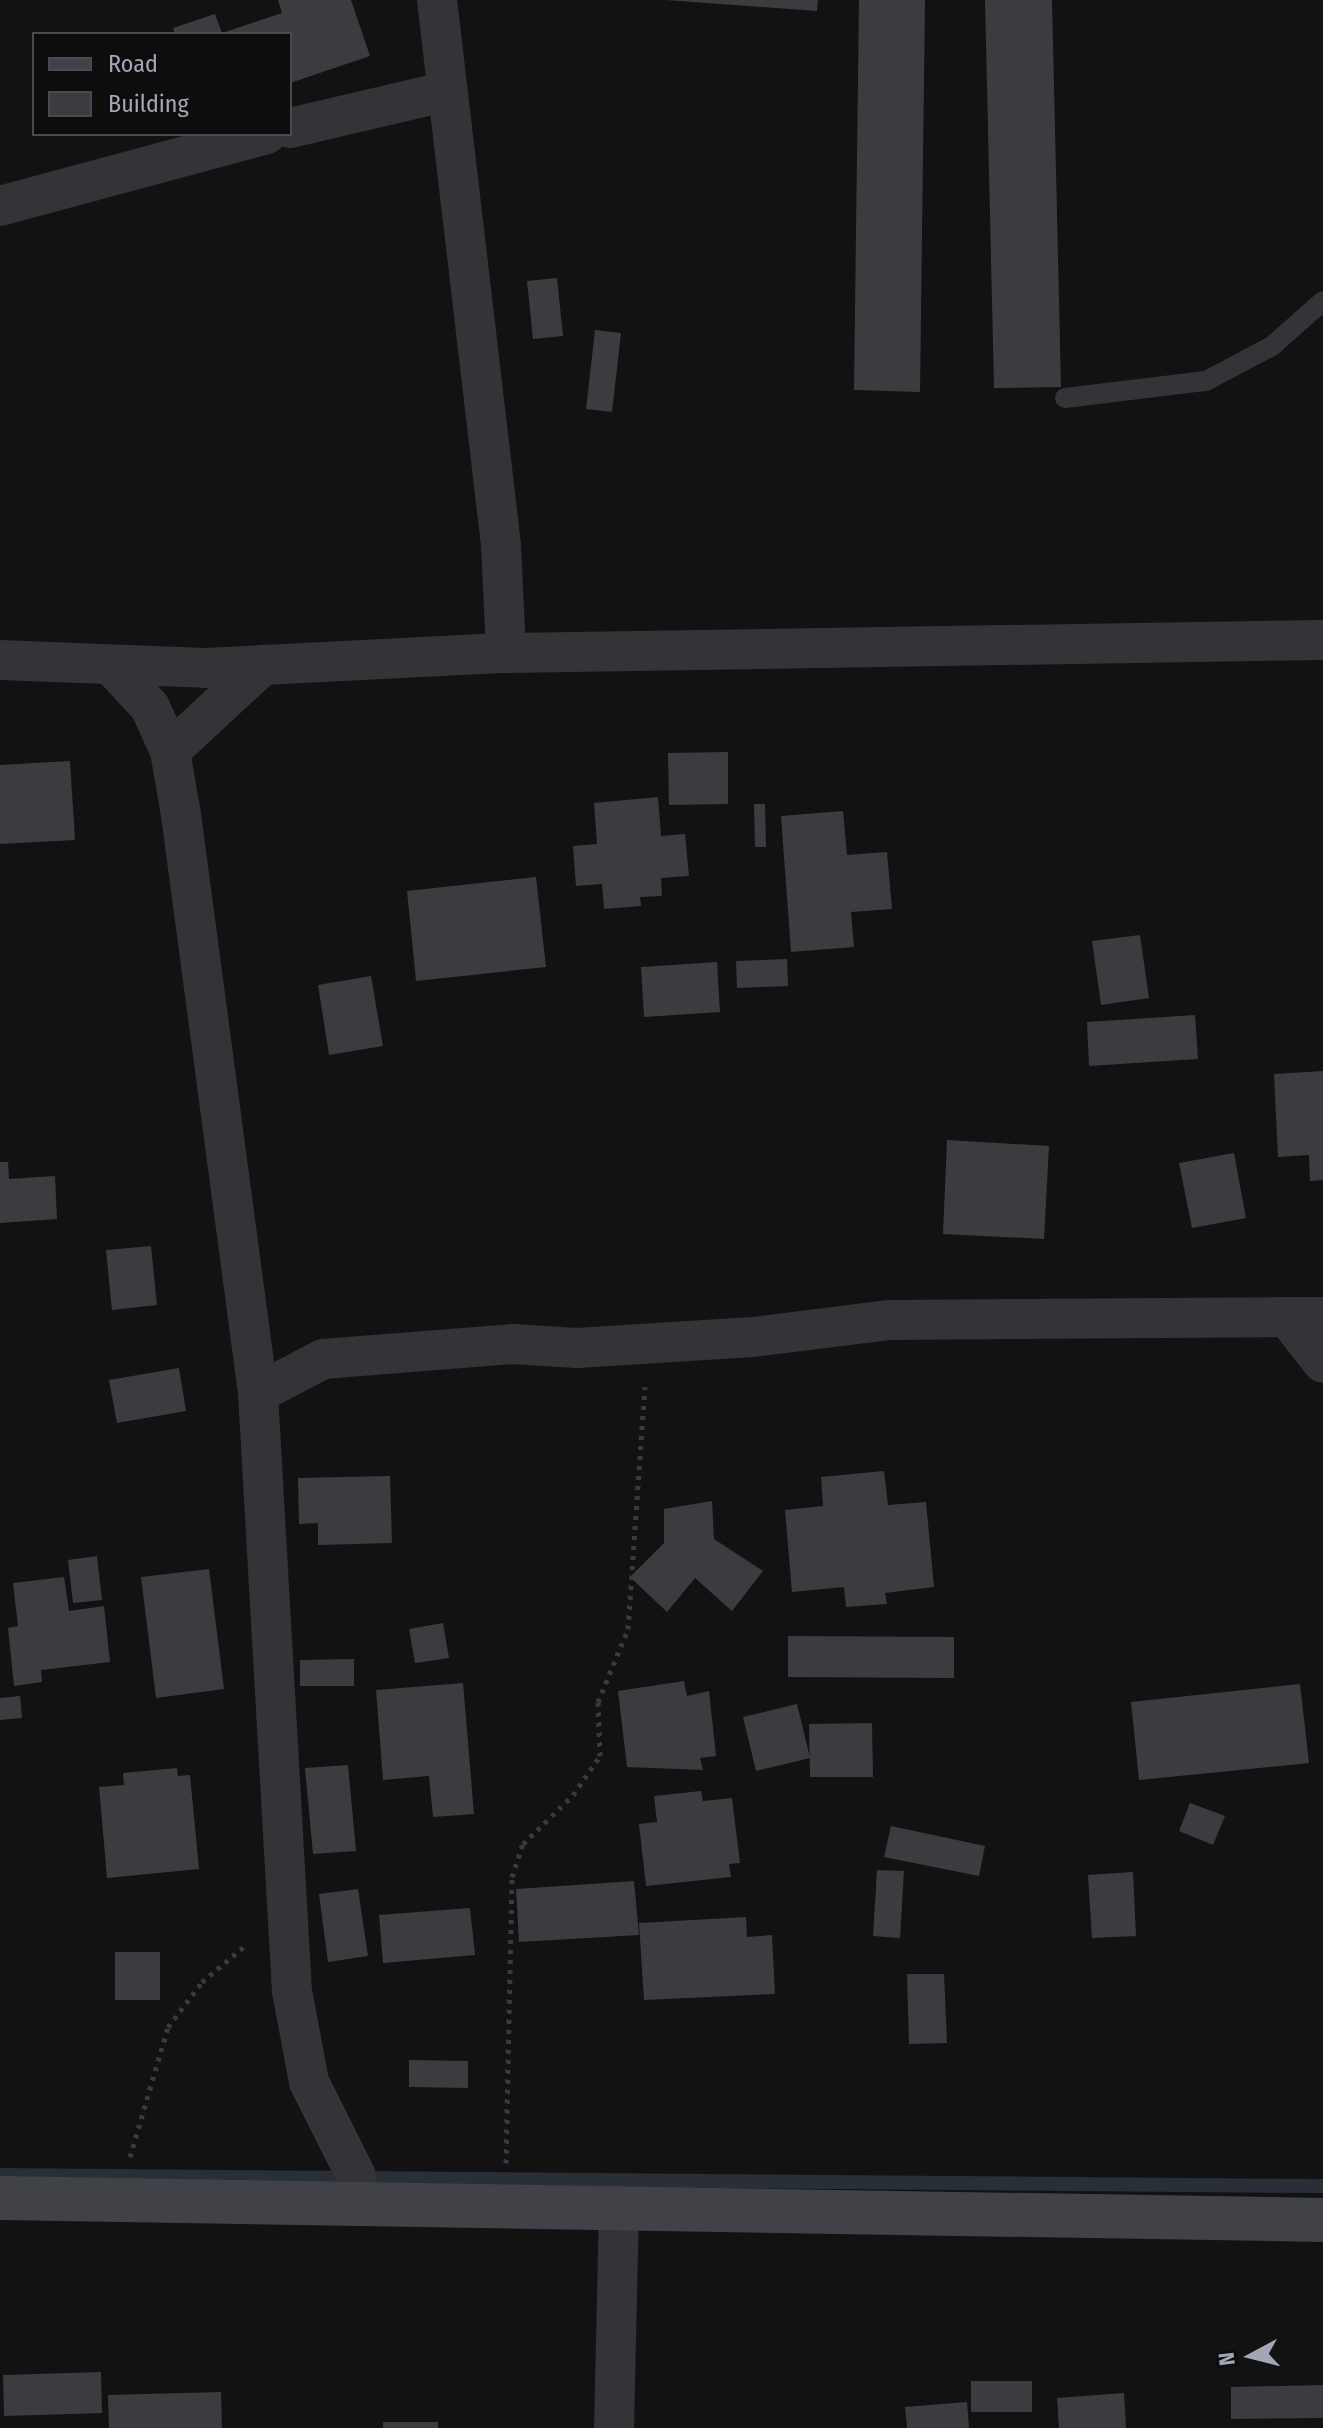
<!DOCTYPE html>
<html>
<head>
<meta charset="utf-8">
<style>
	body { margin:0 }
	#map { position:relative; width:1323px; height:2428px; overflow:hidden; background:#121213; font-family:"Fira Sans Condensed",sans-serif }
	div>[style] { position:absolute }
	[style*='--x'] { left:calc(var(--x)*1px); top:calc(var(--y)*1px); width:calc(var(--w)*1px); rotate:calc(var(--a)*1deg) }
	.stream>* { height:14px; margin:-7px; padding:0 7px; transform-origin:7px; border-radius:7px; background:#282f37 }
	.building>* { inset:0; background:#3c3c40 }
	.path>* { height:5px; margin-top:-2.5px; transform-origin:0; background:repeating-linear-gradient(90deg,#393a3f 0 4px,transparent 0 10px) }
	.service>* { height:20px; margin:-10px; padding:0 10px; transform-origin:10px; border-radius:10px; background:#333338 }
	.minor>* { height:40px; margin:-20px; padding:0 20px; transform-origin:20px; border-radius:20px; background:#333338 }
	.secondary>* { height:44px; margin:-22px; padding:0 22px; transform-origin:22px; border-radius:22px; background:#404248 }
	span { translate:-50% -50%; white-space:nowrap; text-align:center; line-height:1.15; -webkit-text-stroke:6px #0d0d0e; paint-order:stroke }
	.legend { position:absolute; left:32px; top:32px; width:260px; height:104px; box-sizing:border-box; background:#0d0d0e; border:2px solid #494a50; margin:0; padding:10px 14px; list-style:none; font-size:24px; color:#a3a6b4 }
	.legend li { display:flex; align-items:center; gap:16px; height:40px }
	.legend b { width:40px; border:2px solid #494a50 }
	.north { position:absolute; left:1211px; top:2316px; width:80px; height:80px; -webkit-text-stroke:6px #0d0d0e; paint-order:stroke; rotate:263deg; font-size:22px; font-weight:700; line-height:32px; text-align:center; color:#a3a6b4 }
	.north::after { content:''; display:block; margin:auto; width:28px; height:36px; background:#a3a6b4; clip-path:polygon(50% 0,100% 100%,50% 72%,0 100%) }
</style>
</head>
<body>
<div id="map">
	<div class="stream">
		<div style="--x:0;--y:2175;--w:1323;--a:0.48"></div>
	</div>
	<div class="building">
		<div style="clip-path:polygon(278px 0,351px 0,370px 56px,290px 83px,290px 34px,175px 34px,173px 28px,215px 14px,222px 33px,282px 13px)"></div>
		<div style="clip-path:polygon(666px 0,818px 0,817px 11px)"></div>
		<div style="clip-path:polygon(859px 0,925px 0,920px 392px,854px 390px)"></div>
		<div style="clip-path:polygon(985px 0,1052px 0,1061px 387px,994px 388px)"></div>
		<div style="clip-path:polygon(557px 278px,563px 336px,533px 339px,527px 281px)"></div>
		<div style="clip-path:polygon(595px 330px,621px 333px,612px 412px,586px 409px)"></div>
		<div style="clip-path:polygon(728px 752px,728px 804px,669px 805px,668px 753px)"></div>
		<div style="clip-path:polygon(70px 761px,75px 840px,0 844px,0 765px)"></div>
		<div style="clip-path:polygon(658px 797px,661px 836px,685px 834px,689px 876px,661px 878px,662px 896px,640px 897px,641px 906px,604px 909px,602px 884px,576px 886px,573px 846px,597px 844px,594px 803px)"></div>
		<div style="clip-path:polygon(754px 804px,765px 804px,766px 847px,755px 847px)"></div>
		<div style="clip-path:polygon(843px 811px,847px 855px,887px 852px,892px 909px,851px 912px,854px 947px,791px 952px,781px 816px)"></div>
		<div style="clip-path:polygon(536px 877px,546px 967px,416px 981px,407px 891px)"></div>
		<div style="clip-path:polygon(1140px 935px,1149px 998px,1101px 1005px,1092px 941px)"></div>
		<div style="clip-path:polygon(787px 959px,788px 986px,737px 988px,736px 961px)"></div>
		<div style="clip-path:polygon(717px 962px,720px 1012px,644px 1017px,641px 967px)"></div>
		<div style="clip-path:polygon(371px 976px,383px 1046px,329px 1055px,318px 985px)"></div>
		<div style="clip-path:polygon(1195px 1015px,1198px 1059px,1089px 1066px,1087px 1022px)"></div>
		<div style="clip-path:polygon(1323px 1071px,1323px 1180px,1310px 1181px,1309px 1155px,1278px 1157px,1274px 1074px)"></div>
		<div style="clip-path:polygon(947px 1140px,1049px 1146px,1044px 1239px,943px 1234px)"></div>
		<div style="clip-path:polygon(1234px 1153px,1246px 1218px,1192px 1228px,1179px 1163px)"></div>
		<div style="clip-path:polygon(0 1162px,8px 1162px,9px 1179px,55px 1176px,57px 1219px,0 1223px)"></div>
		<div style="clip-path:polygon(151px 1246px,157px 1305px,112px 1310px,106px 1250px)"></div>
		<div style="clip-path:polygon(179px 1368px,186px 1411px,117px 1423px,109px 1380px)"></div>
		<div style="clip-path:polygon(884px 1471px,888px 1505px,926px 1502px,934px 1587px,885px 1593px,887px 1604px,846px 1607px,844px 1587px,792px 1592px,785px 1510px,823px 1506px,821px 1477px)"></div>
		<div style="clip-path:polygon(390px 1476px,392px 1543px,318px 1545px,318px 1523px,299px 1524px,298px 1478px)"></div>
		<div style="clip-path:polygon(712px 1501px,714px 1539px,763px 1571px,732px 1611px,695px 1578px,667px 1612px,630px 1577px,664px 1543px,664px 1509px)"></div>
		<div style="clip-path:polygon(97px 1556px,102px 1600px,73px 1603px,68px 1560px)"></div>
		<div style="clip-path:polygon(209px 1569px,224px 1689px,156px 1698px,141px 1577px)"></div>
		<div style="clip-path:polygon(64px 1577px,69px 1611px,104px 1606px,110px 1662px,41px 1670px,42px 1682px,14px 1686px,8px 1628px,18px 1626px,13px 1583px)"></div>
		<div style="clip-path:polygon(443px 1623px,449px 1658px,415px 1663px,409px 1629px)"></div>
		<div style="clip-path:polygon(788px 1636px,954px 1637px,954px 1678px,788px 1677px)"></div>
		<div style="clip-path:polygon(354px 1659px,354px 1686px,300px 1686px,300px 1660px)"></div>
		<div style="clip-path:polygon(684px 1681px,687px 1696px,709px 1691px,716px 1756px,700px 1758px,703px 1770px,627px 1767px,618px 1691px)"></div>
		<div style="clip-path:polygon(463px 1683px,474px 1814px,433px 1817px,429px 1776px,383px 1780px,376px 1690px)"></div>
		<div style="clip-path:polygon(1300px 1684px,1309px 1763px,1139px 1780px,1131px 1702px)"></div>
		<div style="clip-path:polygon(20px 1696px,22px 1718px,0 1720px,0 1698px)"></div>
		<div style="clip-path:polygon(797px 1704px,810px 1758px,756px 1771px,743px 1717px)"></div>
		<div style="clip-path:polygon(872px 1723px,873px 1777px,810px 1777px,809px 1724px)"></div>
		<div style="clip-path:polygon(348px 1765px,356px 1851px,313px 1854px,305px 1768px)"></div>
		<div style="clip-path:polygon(177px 1768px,178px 1776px,190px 1775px,199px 1869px,107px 1878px,99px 1787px,124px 1785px,123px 1773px)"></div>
		<div style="clip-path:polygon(701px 1791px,703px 1801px,732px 1798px,740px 1863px,729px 1864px,731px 1877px,646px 1886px,639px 1824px,657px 1822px,654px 1796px)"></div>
		<div style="clip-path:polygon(1190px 1803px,1225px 1816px,1213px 1845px,1179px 1831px)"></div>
		<div style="clip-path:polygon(891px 1826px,985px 1846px,979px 1876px,884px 1857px)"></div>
		<div style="clip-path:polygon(877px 1870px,904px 1871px,900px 1938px,873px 1936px)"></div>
		<div style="clip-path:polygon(1133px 1872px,1136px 1936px,1092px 1938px,1088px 1875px)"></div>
		<div style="clip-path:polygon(634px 1881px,639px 1935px,519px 1942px,516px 1889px)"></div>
		<div style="clip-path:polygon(358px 1889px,368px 1956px,328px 1962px,319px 1894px)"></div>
		<div style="clip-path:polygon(470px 1908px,475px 1955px,383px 1963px,379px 1915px)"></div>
		<div style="clip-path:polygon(746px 1917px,747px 1937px,772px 1935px,775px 1994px,644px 2000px,639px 1923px)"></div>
		<div style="clip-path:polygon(115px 1952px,160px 1952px,160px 2000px,115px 2000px)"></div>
		<div style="clip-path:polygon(907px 1974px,944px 1974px,947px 2043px,909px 2044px)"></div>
		<div style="clip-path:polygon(409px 2060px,468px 2061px,468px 2088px,409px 2087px)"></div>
		<div style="clip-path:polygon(101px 2372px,102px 2413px,4px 2416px,3px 2375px)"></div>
		<div style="clip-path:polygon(971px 2381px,1032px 2381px,1032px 2412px,971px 2412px)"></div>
		<div style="clip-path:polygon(1323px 2385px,1323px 2418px,1231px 2419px,1231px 2387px)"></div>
		<div style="clip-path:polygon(221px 2392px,222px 2428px,109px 2428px,108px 2395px)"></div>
		<div style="clip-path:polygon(1124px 2393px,1126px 2428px,1059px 2428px,1057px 2398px)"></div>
		<div style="clip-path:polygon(967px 2402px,969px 2428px,907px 2428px,905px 2407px)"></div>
		<div style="clip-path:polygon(383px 2422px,438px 2422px,438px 2428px,383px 2428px)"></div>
	</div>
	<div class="path">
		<div style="--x:130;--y:2157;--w:135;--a:-73.7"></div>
		<div style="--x:168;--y:2027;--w:56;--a:-52.9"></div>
		<div style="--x:202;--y:1982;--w:59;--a:-40.2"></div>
		<div style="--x:506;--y:2163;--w:286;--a:-88.8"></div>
		<div style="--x:512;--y:1877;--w:35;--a:-72"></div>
		<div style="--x:523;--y:1844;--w:70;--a:-44.4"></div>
		<div style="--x:573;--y:1795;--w:47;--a:-55.3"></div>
		<div style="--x:600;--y:1756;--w:54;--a:-92.1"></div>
		<div style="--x:598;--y:1702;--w:79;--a:-67.7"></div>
		<div style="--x:628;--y:1629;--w:243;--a:-86"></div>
	</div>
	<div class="service">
		<div style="--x:1065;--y:398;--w:142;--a:-6.9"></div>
		<div style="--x:1206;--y:381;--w:75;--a:-27.9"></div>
		<div style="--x:1272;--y:346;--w:68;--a:-41.4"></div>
	</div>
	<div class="minor">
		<div style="--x:437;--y:0;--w:549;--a:83.3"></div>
		<div style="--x:501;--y:545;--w:108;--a:87.3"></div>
		<div style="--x:290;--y:128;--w:158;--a:-13.2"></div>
		<div style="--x:0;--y:206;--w:276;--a:-15.1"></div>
		<div style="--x:0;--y:660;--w:205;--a:2.2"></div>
		<div style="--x:205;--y:668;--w:301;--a:-2.9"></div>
		<div style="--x:506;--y:653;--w:817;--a:-0.91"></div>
		<div style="--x:112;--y:666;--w:56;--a:47.2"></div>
		<div style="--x:150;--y:707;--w:48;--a:65.6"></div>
		<div style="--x:170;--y:751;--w:65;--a:80.2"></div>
		<div style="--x:181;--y:815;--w:583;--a:82.41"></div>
		<div style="--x:258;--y:1393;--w:599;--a:86.75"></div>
		<div style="--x:292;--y:1991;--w:93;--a:79.4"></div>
		<div style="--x:309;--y:2082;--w:105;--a:63.4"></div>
		<div style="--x:356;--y:2176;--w:29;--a:90"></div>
		<div style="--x:170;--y:751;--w:127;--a:-42.8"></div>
		<div style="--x:1287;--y:1317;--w:58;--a:52"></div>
		<div style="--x:258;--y:1393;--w:73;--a:-27.6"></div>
		<div style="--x:323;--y:1359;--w:190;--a:-4.5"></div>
		<div style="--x:512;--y:1344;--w:65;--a:3.5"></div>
		<div style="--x:577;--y:1348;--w:176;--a:-3.6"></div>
		<div style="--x:753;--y:1337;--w:138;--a:-7.1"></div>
		<div style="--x:890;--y:1320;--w:433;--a:-0.4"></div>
		<div style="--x:614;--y:2428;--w:223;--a:-88.7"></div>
	</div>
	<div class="secondary">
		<div style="--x:0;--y:2198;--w:1323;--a:0.95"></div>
	</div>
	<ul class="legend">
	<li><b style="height:10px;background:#404248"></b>Road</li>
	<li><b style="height:22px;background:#3c3c40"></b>Building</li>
	</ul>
	<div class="north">N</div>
</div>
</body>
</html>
